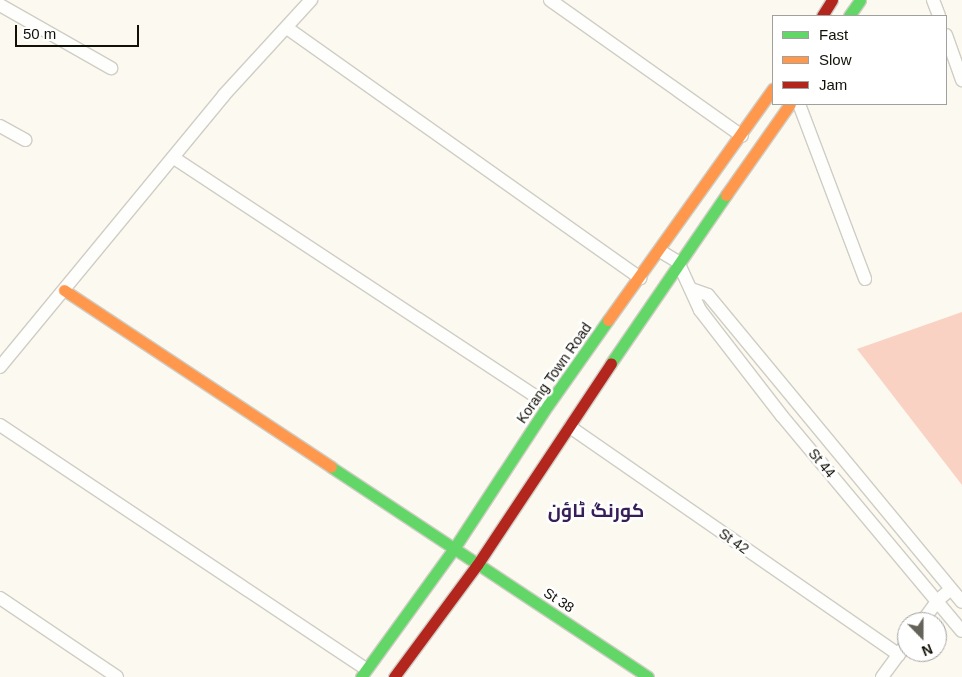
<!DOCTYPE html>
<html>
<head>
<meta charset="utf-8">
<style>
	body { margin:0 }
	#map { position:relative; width:962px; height:677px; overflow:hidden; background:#fbf9f0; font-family:Arial,Cairo,sans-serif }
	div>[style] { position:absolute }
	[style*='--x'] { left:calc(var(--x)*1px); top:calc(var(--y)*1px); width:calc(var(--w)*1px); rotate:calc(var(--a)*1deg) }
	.forest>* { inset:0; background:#f9d2c3 }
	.roads { filter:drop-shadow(1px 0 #cfcdc4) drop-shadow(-1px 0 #cfcdc4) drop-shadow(0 1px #cfcdc4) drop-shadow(0 -1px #cfcdc4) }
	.street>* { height:12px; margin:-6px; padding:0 6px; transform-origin:6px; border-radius:6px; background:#fefefd }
	.fast>* { height:11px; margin:-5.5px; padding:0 5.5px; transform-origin:5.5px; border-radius:5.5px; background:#63d668 }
	.slow>* { height:11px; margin:-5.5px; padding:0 5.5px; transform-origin:5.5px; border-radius:5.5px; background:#ff974d }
	.jam>* { height:11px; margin:-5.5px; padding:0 5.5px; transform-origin:5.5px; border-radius:5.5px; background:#b3261e }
	span { translate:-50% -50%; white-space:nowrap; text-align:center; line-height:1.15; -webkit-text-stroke:5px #fff; paint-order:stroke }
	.street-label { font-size:14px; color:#121108 }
	.district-label { font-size:19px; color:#381e57; font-weight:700 }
	.legend { position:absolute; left:772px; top:15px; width:175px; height:90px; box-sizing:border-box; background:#fff; border:1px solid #a0a09c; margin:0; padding:6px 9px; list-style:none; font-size:15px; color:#121108 }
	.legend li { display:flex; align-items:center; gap:10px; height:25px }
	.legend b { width:25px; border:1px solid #a0a09c }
	.north { position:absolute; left:897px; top:612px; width:50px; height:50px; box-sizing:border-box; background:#fff; border:1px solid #a0a09c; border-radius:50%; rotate:158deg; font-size:14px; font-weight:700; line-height:20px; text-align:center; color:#121108 }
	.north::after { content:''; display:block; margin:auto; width:18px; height:22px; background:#646259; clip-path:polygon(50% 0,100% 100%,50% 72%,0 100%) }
	.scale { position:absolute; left:15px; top:25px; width:124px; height:22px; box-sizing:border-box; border:2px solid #121108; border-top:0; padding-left:6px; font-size:15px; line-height:18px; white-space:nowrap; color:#121108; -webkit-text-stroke:4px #fff; paint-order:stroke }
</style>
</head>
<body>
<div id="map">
	<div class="forest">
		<div style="clip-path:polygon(962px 312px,962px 485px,857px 349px)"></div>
	</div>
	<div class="roads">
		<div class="street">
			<div style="--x:550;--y:0;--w:235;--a:35.3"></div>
			<div style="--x:933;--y:0;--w:17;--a:69"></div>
			<div style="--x:0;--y:5;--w:128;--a:29.6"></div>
			<div style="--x:287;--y:28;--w:433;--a:35.3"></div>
			<div style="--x:946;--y:35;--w:48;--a:70.4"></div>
			<div style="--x:799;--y:104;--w:187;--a:69.3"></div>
			<div style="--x:0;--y:126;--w:29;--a:29"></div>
			<div style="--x:174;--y:158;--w:448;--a:33.4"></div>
			<div style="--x:660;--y:251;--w:21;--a:31"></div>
			<div style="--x:678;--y:262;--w:53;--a:65.4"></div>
			<div style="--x:700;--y:310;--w:134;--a:52.3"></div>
			<div style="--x:782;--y:416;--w:280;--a:50.1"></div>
			<div style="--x:691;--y:289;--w:18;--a:19"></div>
			<div style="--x:708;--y:295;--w:398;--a:50.4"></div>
			<div style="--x:0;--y:367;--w:352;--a:-50.5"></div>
			<div style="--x:224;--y:95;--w:129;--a:-47.5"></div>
			<div style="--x:0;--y:425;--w:440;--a:33.7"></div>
			<div style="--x:570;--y:427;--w:400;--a:34.7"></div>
			<div style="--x:0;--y:598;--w:141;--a:34"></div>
			<div style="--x:922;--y:622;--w:26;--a:-54"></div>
			<div style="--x:937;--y:601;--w:18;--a:-41"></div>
			<div style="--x:882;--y:677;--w:42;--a:-53.7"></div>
		</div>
		<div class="fast">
			<div style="--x:849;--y:16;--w:19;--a:-55"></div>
			<div style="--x:611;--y:363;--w:204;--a:-55.6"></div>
			<div style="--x:331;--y:467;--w:380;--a:33.5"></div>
			<div style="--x:361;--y:677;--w:157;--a:-54.1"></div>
			<div style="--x:453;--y:550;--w:173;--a:-56.8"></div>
			<div style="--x:548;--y:405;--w:104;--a:-54.8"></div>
		</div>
		<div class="slow">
			<div style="--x:726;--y:195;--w:111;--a:-54.9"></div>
			<div style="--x:64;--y:290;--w:320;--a:33.5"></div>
			<div style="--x:608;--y:320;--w:284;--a:-54.5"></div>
		</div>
		<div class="jam">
			<div style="--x:822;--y:16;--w:19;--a:-58"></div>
			<div style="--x:394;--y:677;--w:139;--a:-53.5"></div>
			<div style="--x:477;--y:565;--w:242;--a:-56.4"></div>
		</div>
	</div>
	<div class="street-label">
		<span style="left:554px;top:373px;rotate:-55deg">Korang Town Road</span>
		<span style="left:822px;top:463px;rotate:50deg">St 44</span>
		<span style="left:734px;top:541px;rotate:35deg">St 42</span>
		<span style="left:559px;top:600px;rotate:33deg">St 38</span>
	</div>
	<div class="district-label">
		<span style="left:596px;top:511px">کورنگ ٹاؤن</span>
	</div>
	<ul class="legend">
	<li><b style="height:6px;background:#63d668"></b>Fast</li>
	<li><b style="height:6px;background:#ff974d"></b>Slow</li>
	<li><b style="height:6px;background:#b3261e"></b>Jam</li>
	</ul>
	<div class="north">N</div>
	<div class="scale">50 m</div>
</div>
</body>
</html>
